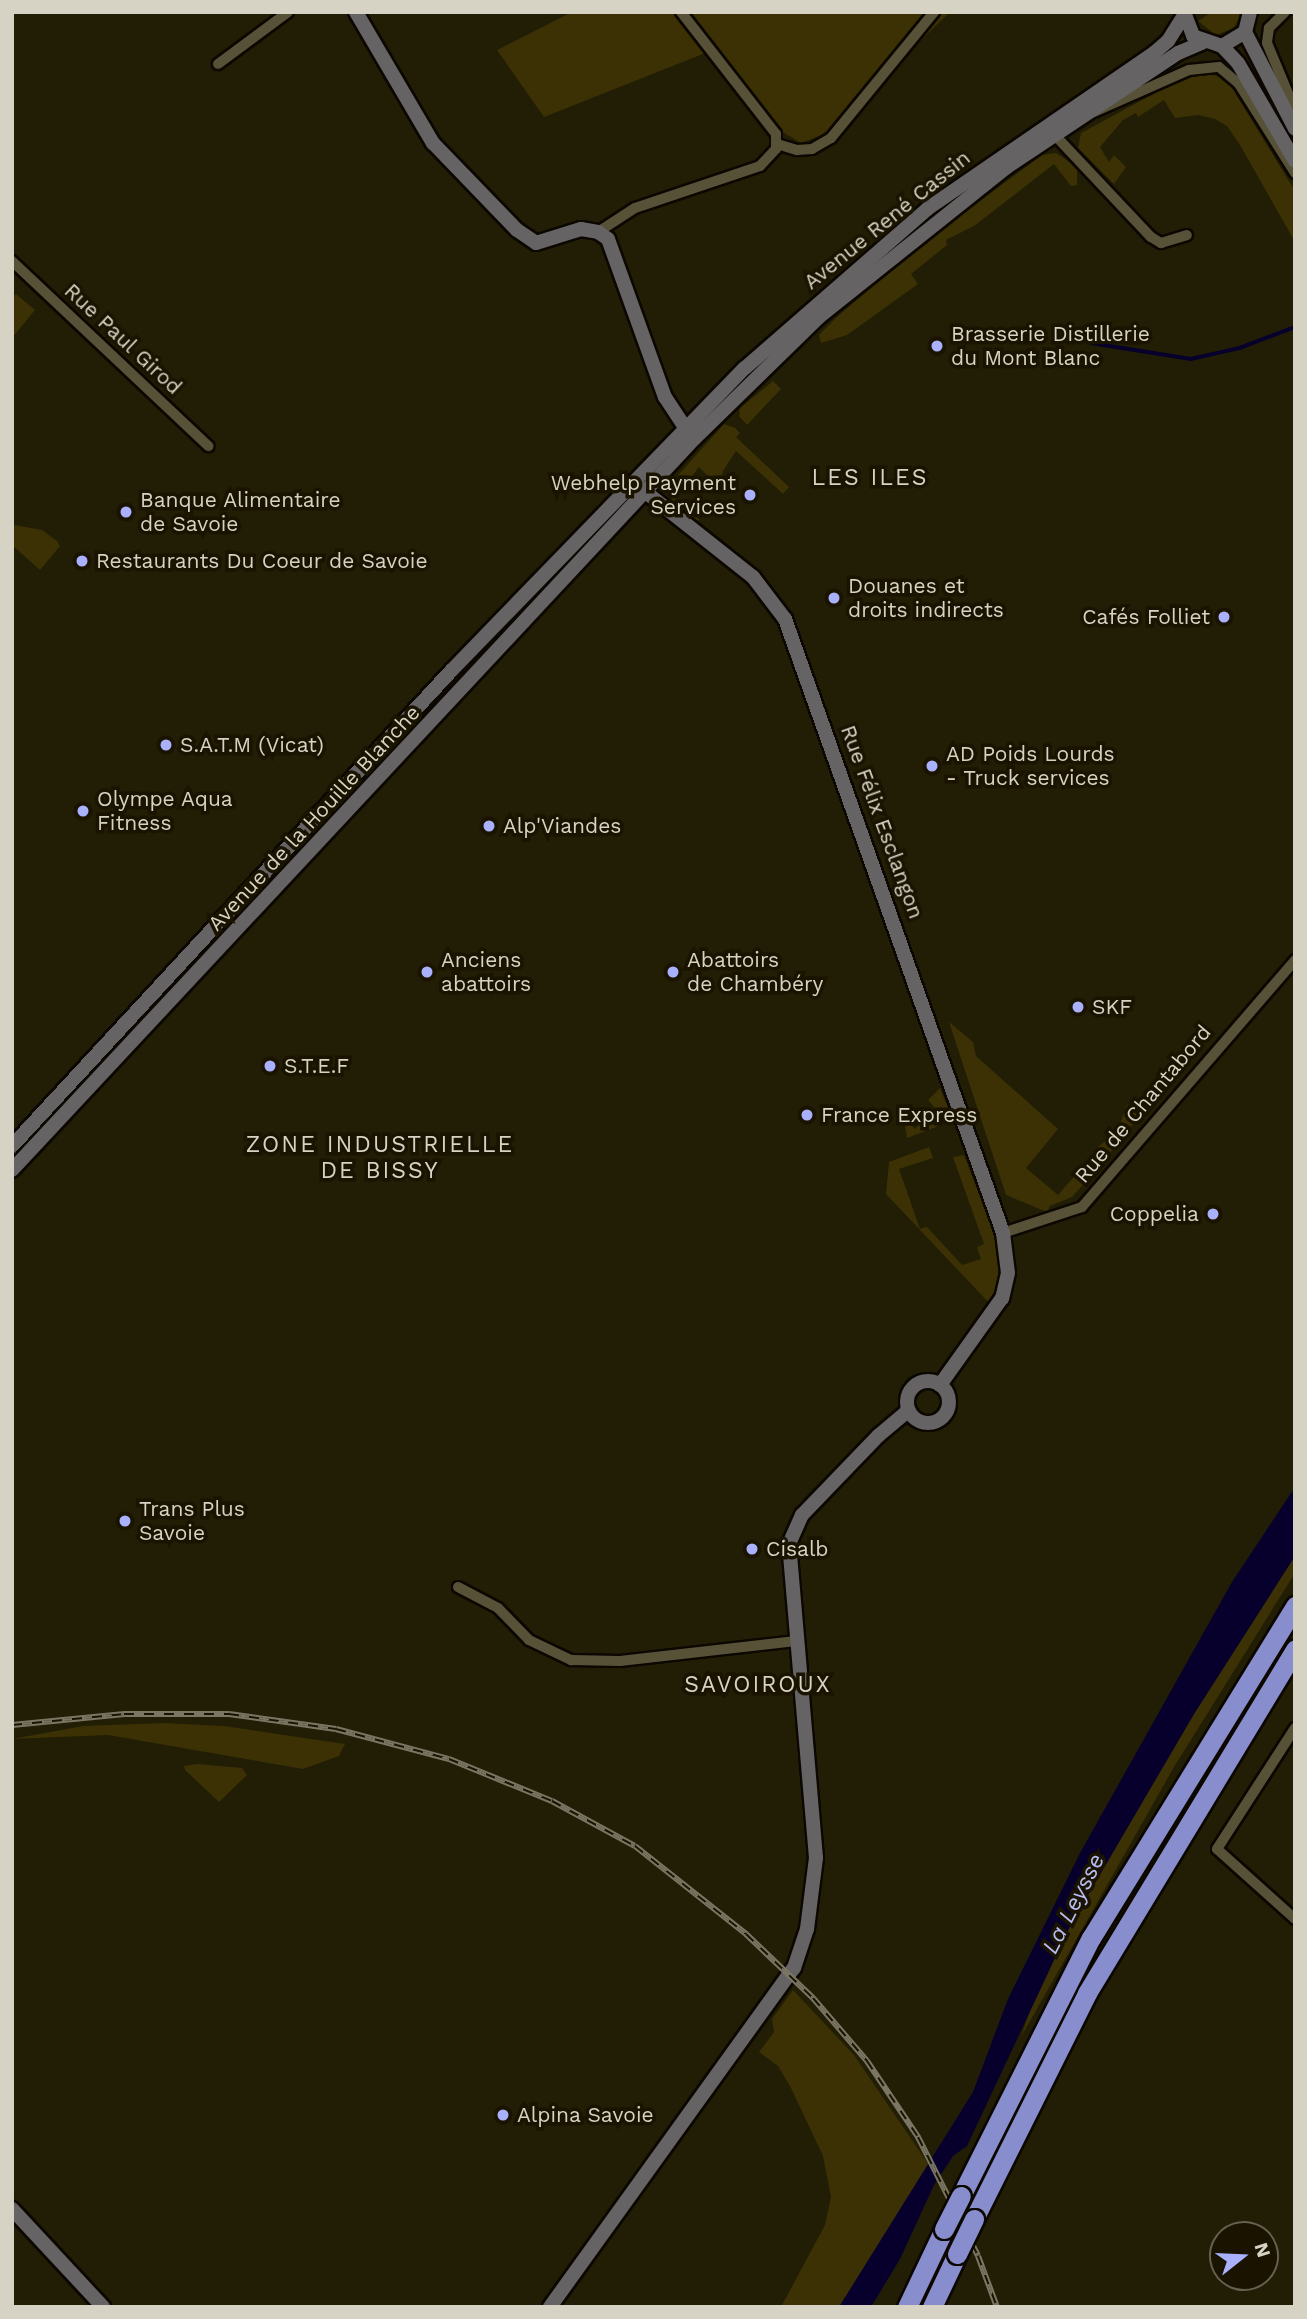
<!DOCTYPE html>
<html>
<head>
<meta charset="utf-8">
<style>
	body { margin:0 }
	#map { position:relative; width:1307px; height:2319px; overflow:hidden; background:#221d05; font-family:"Work Sans",sans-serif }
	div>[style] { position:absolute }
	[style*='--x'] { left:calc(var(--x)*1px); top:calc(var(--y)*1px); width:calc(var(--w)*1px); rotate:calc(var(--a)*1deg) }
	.green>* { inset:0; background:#3b3104 }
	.water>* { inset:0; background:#07002d }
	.stream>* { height:3.5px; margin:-1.75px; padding:0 1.75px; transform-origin:1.75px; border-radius:1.75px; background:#07002d }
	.roads { filter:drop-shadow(2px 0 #0c0700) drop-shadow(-2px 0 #0c0700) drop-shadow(0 2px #0c0700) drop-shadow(0 -2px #0c0700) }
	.street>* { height:10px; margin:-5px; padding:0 5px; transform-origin:5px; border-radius:5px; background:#575138 }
	.secondary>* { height:14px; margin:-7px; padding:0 7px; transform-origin:7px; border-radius:7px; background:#666365 }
	.secondary>.ring { margin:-7px; padding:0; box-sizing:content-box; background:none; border:14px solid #666365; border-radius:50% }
	.highway>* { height:19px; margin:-9.5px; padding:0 9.5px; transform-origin:9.5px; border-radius:9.5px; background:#888ecd }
	.rail>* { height:6px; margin-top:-3px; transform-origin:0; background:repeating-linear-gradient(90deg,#191300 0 10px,#7a7663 0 20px); box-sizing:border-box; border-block:2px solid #7a7663 }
	.bridges { filter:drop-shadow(2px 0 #0c0700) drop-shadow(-2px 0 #0c0700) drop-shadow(0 2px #0c0700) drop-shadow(0 -2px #0c0700) }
	.highway-bridge>* { height:19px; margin:-9.5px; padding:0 9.5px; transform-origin:9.5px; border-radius:9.5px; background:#888ecd }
	.dots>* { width:19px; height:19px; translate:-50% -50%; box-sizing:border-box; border:4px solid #191300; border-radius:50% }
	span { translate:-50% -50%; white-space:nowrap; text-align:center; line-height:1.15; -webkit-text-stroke:7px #191300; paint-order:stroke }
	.street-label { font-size:21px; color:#d6d3c5 }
	.poi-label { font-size:21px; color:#d6d3c5 }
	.left { translate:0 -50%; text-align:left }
	.right { translate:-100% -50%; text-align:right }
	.neighbourhood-label { font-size:23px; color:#d6d3c5; letter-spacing:2px }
	.water-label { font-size:23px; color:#b7bcf2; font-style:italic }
	.frame { position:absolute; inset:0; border:14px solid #d6d3c5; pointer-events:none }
	.north { position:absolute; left:1209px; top:2221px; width:70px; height:70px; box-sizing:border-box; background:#191300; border:2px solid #65604f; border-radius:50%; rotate:72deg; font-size:19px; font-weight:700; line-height:28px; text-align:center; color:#d6d3c5 }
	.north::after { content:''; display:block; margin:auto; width:24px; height:32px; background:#a9b0fc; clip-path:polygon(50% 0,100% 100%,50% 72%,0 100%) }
</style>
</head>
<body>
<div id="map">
	<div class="green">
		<div style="clip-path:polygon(572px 12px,950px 12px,824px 134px,801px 143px,781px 131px,718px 48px,544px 117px,497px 50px)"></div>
		<div style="clip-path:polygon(1212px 12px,1239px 12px,1240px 16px,1234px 28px,1216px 35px,1198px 21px)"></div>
		<div style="clip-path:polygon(1196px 71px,1226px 78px,1295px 191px,1295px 242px,1240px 145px,1227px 126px,1215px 119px,1198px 115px,1175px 118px,1164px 100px,1138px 117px,1136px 113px,1123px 120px,1100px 147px,1109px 162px,1114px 155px,1126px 167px,1114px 184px,1078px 148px,1081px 133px)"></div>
		<div style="clip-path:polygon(1056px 153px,1077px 167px,1077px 185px,1071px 186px,1054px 164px,974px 226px,946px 240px,947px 245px,911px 274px,918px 284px,847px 335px,821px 343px,819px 335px,838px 316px,935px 234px,1042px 155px)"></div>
		<div style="clip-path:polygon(16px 294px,35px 310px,12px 338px,12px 298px)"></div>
		<div style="clip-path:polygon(773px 381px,781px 389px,747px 425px,739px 416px,740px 408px)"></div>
		<div style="clip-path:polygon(724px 424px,735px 428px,740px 433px,736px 437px,789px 487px,783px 494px,736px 451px,723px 471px,719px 487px,710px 488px,710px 478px,699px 467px,675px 498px,700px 520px,696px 521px,672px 500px,670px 484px)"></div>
		<div style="clip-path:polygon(14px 525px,42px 530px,57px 541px,60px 546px,40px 570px,12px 545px)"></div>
		<div style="clip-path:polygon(596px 527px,603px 534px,237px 916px,267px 875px)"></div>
		<div style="clip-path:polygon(228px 924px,230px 927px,12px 1161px,12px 1153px)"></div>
		<div style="clip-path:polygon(949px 1022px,973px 1042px,976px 1056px,1058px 1129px,1026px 1168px,1058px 1195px,1092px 1156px,1097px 1169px,1072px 1197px,1050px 1206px,1047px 1212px,1006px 1195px)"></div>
		<div style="clip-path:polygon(940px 1088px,950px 1113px,936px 1127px,907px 1138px,905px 1125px,908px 1122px,915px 1129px,934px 1107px,928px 1100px)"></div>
		<div style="clip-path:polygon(1142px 1103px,1147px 1107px,1107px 1156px,1097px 1148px,1118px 1130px,1127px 1104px,1131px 1115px)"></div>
		<div style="clip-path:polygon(929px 1147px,933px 1158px,899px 1169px,920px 1229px,927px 1227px,962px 1265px,981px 1259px,977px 1247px,984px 1244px,953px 1157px,964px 1155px,1002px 1254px,997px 1294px,990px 1304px,886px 1194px,889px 1162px)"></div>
		<div style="clip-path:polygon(1295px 1556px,1295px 1573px,1174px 1767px,1021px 2037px,1037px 1989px,1071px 1924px,1194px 1714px)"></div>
		<div style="clip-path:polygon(163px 1723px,224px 1726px,345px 1744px,339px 1756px,303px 1769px,108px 1735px,12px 1739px,83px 1726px)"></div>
		<div style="clip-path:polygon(197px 1764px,242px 1768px,247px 1775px,219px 1802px,185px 1770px,184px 1766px)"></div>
		<div style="clip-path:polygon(793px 1990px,854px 2055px,929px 2165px,839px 2307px,781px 2307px,825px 2225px,831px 2197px,823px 2156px,790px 2086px,778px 2066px,759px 2052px,774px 2032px,772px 2019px)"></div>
	</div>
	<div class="water">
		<div style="clip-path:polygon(1295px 1487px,1295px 1556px,1194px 1714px,1071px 1924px,967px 2146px,953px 2156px,934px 2185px,900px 2259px,871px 2307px,839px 2307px,973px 2092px,1008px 1999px,1080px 1853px,1232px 1582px)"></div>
	</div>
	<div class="stream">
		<div style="--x:1091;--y:343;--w:101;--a:9.1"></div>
		<div style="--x:1191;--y:359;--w:50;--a:-12.7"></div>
		<div style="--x:1240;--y:348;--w:59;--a:-20.9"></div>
	</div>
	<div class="roads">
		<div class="street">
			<div style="--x:1285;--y:12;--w:23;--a:135"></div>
			<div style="--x:1269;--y:28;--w:15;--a:98"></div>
			<div style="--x:1267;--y:43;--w:73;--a:67.3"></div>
			<div style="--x:218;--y:64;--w:87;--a:-36.6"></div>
			<div style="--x:1094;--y:112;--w:104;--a:-23.9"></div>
			<div style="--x:1189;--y:70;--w:30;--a:-6"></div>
			<div style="--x:1219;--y:67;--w:26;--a:40"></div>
			<div style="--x:1239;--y:84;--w:105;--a:57.8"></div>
			<div style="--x:1050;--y:130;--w:147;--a:46.7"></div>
			<div style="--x:1151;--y:237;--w:12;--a:31"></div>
			<div style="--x:1161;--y:243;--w:27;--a:-17"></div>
			<div style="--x:777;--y:144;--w:21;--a:17"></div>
			<div style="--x:797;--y:150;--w:15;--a:-4"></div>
			<div style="--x:812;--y:149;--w:22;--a:-30"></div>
			<div style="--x:831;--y:138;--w:163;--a:-50.7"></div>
			<div style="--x:598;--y:232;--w:44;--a:-33"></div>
			<div style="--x:635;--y:208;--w:132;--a:-18.6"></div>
			<div style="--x:760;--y:166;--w:23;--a:-47"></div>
			<div style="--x:776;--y:149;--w:15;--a:-90"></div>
			<div style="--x:776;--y:134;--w:155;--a:-127.9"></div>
			<div style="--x:12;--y:261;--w:270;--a:43.3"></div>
			<div style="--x:1003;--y:1233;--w:83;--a:-18.2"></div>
			<div style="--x:1082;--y:1207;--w:326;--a:-49.2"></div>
			<div style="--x:458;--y:1587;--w:45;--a:27.7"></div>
			<div style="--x:498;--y:1608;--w:45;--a:45.9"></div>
			<div style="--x:529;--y:1640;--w:47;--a:25.5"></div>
			<div style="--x:571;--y:1660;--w:49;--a:1.2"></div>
			<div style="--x:620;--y:1661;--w:177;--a:-6.5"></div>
			<div style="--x:1295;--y:1728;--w:144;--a:122.8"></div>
			<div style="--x:1217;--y:1849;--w:105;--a:41.9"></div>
		</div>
		<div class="secondary">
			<div style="--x:356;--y:12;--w:152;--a:59.6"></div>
			<div style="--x:433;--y:143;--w:121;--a:46"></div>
			<div style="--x:517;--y:230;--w:23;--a:34"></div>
			<div style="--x:536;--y:243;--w:47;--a:-17.3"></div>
			<div style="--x:581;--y:229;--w:17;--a:10"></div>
			<div style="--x:598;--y:232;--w:12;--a:35"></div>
			<div style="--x:608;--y:239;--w:168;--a:70.2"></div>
			<div style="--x:665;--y:397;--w:45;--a:56.7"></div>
			<div style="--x:1184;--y:12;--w:26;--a:69"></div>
			<div style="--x:1193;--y:36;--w:31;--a:19"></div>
			<div style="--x:1222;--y:46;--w:27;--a:-31"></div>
			<div style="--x:1245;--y:32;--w:21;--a:-76"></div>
			<div style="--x:1245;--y:32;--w:109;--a:62.7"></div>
			<div style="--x:1222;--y:46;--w:23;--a:47"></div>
			<div style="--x:1238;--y:63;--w:113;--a:59.8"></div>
			<div style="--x:638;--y:486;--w:147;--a:38.4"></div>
			<div style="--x:753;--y:577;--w:53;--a:52.7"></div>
			<div style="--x:785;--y:619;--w:652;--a:70.45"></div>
			<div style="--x:1003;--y:1233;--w:40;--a:82.9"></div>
			<div style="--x:1008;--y:1273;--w:26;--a:103"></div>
			<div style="--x:1002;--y:1298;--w:107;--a:125.5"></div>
			<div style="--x:12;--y:1146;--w:647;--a:-47.26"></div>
			<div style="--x:451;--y:671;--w:422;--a:-45.9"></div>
			<div style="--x:745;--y:368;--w:242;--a:-41.1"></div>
			<div style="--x:927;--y:209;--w:275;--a:-34.5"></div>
			<div style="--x:1154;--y:53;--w:18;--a:-41"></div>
			<div style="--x:1168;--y:41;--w:31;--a:-58"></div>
			<div style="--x:12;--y:1170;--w:1000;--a:-46.99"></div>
			<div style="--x:694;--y:439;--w:175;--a:-44.3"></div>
			<div style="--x:819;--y:317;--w:241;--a:-38.6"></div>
			<div style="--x:1007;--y:167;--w:206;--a:-33.7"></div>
			<div style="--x:1178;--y:53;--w:26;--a:-23"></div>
			<div class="ring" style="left:907px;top:1381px;width:28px;height:28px"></div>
			<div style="--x:12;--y:2209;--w:134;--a:47.1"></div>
			<div style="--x:550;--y:2307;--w:418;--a:-54.3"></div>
			<div style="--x:794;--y:1968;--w:41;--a:-71.6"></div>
			<div style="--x:807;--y:1929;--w:72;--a:-82.8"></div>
			<div style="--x:816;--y:1858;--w:315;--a:-94.9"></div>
			<div style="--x:789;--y:1544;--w:32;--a:-66"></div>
			<div style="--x:802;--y:1515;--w:110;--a:-46.1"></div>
			<div style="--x:878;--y:1436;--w:39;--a:-40"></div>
		</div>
		<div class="highway">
			<div style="--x:961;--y:2196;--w:289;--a:-63.3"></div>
			<div style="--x:1091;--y:1938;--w:390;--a:-58.4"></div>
			<div style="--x:974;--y:2219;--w:253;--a:-63.4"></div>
			<div style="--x:1087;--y:1993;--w:402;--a:-58.8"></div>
			<div style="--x:907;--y:2307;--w:86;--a:-64.6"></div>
			<div style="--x:932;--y:2307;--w:59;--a:-64.7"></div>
		</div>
	</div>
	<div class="rail">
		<div style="--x:12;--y:1725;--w:113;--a:-5.6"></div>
		<div style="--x:124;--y:1714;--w:105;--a:0"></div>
		<div style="--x:229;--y:1714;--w:108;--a:8"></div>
		<div style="--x:336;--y:1729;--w:117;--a:14.9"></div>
		<div style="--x:449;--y:1759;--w:111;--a:22.2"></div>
		<div style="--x:552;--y:1801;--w:94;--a:28.5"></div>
		<div style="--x:635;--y:1846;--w:142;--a:38.4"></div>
		<div style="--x:746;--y:1934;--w:93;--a:43.7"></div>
		<div style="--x:813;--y:1998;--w:83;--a:49.4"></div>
		<div style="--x:867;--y:2061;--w:92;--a:56.1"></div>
		<div style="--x:918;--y:2137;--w:133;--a:63.2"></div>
		<div style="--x:978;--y:2256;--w:54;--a:69.6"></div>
	</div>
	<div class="bridges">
		<div class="highway-bridge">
			<div style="--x:944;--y:2229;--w:37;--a:-63"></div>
			<div style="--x:957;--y:2254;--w:39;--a:-64"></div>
		</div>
	</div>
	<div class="dots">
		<div style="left:937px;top:346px;background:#a9b0fc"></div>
		<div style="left:750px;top:495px;background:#a9b0fc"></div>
		<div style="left:126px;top:512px;background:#a9b0fc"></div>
		<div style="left:82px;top:561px;background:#a9b0fc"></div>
		<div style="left:834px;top:598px;background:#a9b0fc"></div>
		<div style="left:1224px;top:617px;background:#a9b0fc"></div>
		<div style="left:166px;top:745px;background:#a9b0fc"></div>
		<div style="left:932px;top:766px;background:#a9b0fc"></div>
		<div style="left:83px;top:811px;background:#a9b0fc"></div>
		<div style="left:489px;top:826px;background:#a9b0fc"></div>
		<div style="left:427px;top:972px;background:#a9b0fc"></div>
		<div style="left:673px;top:972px;background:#a9b0fc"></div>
		<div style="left:1078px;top:1007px;background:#a9b0fc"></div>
		<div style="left:270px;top:1066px;background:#a9b0fc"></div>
		<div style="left:807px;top:1115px;background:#a9b0fc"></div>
		<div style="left:1213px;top:1214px;background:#a9b0fc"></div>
		<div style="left:125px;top:1521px;background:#a9b0fc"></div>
		<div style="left:752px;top:1549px;background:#a9b0fc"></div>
		<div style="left:503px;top:2115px;background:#a9b0fc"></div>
	</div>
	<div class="street-label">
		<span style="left:887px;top:220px;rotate:-39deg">Avenue René Cassin</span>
		<span style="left:123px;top:339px;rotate:43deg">Rue Paul Girod</span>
		<span style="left:314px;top:818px;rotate:-47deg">Avenue de la Houille Blanche</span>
		<span style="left:882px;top:822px;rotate:70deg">Rue Félix Esclangon</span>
		<span style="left:1143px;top:1104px;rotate:-50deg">Rue de Chantabord</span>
	</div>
	<div class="poi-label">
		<span class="left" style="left:951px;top:346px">Brasserie Distillerie<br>du Mont Blanc</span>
		<span class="right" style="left:736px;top:495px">Webhelp Payment<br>Services</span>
		<span class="left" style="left:140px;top:512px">Banque Alimentaire<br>de Savoie</span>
		<span class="left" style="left:96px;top:561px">Restaurants Du Coeur de Savoie</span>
		<span class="left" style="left:848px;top:598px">Douanes et<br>droits indirects</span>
		<span class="right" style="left:1210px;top:617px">Cafés Folliet</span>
		<span class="left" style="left:180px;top:745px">S.A.T.M (Vicat)</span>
		<span class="left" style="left:946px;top:766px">AD Poids Lourds<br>- Truck services</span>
		<span class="left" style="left:97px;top:811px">Olympe Aqua<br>Fitness</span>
		<span class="left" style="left:503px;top:826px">Alp'Viandes</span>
		<span class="left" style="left:441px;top:972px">Anciens<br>abattoirs</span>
		<span class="left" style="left:687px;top:972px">Abattoirs<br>de Chambéry</span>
		<span class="left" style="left:1092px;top:1007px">SKF</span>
		<span class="left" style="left:284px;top:1066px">S.T.E.F</span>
		<span class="left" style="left:821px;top:1115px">France Express</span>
		<span class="right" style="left:1199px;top:1214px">Coppelia</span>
		<span class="left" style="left:139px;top:1521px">Trans Plus<br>Savoie</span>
		<span class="left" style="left:766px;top:1549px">Cisalb</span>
		<span class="left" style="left:517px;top:2115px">Alpina Savoie</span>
	</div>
	<div class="neighbourhood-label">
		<span style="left:870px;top:478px">LES ILES</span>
		<span style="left:380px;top:1158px">ZONE INDUSTRIELLE<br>DE BISSY</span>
		<span style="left:758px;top:1685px">SAVOIROUX</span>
	</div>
	<div class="water-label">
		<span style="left:1074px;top:1904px;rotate:-63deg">La Leysse</span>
	</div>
	<div class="frame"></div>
	<div class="north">N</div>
</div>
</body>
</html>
